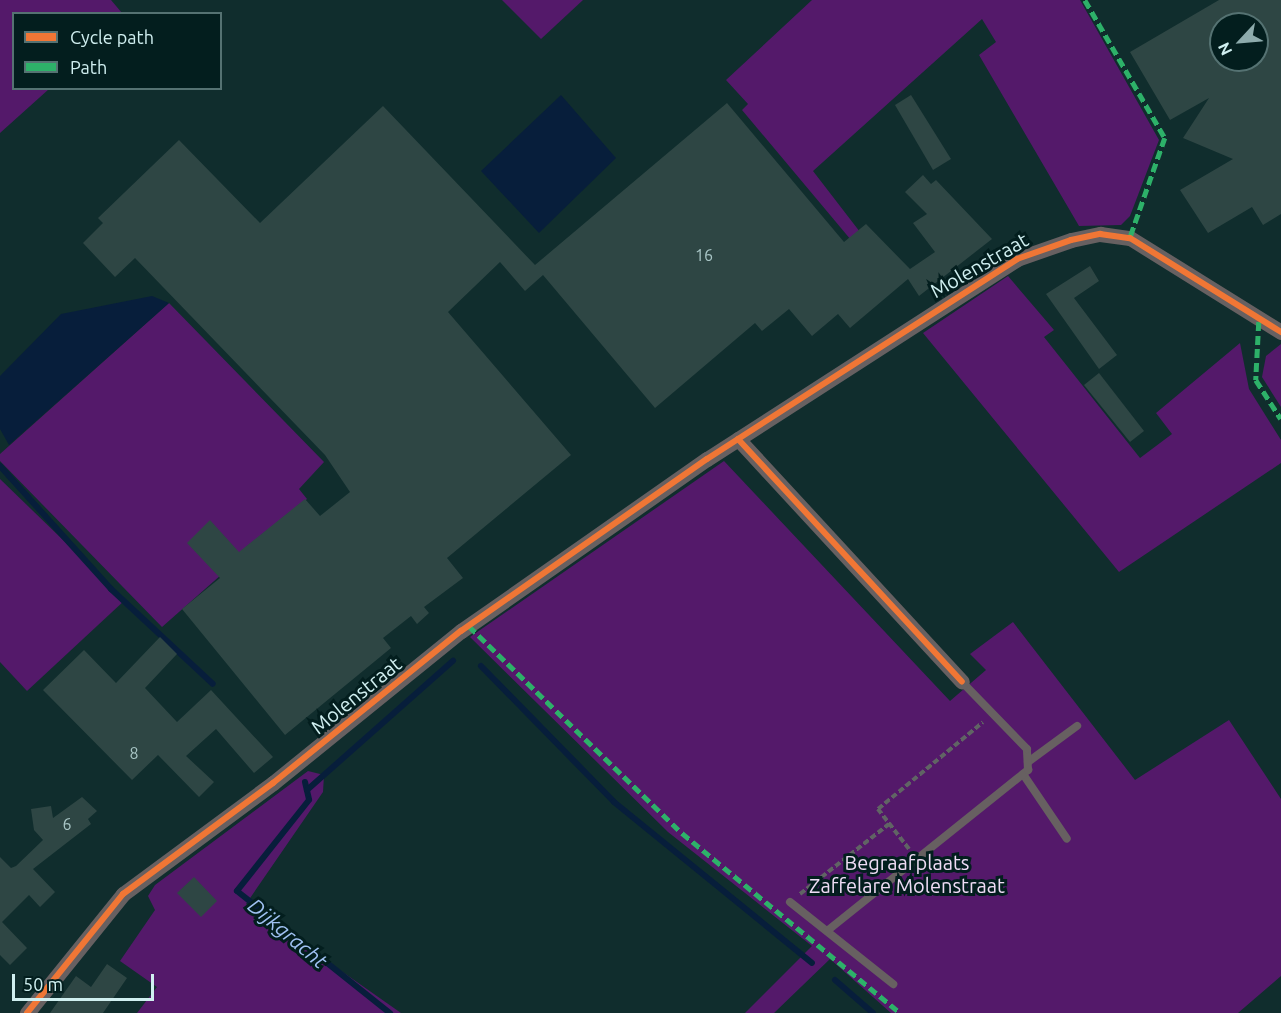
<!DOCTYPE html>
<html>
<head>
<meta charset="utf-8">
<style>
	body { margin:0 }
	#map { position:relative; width:1281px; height:1013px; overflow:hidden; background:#102d2d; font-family:Ubuntu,sans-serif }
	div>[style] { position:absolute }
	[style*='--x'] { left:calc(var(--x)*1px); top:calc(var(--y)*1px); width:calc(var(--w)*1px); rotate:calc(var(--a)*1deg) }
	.green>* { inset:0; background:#54196a }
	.water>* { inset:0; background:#071e3b }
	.stream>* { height:6px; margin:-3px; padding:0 3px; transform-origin:3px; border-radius:3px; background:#071e3b }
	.building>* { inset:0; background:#2e4644 }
	.path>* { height:4px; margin-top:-2px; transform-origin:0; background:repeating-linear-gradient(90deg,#606464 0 6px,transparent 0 9px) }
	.service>* { height:8px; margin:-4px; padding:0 4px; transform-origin:4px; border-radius:4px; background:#676061 }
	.minor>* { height:15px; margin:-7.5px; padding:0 7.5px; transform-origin:7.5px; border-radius:7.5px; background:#676061 }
	.quiet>* { height:4.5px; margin-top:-2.25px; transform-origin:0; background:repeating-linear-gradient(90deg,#2db169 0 9px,transparent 0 13.5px) }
	.cycleway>* { height:6px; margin:-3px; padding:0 3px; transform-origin:3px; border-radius:3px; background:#f07635 }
	span { translate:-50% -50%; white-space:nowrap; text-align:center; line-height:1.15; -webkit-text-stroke:6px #031e1e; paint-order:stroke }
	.number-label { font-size:16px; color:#a8c5c5 }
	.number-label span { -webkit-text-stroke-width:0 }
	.street-label { font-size:20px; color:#d0eff0 }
	.park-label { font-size:20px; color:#efdcf5 }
	.water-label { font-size:21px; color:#9fc1f2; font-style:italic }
	.legend { position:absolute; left:12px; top:12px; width:210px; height:78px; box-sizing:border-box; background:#031e1e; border:2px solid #557272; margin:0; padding:8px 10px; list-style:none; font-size:18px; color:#d0eff0 }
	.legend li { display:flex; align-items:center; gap:12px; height:30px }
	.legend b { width:30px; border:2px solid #557272 }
	.north { position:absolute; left:1209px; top:12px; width:60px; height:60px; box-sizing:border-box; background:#031e1e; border:2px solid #557272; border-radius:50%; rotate:244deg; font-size:16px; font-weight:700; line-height:24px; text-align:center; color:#d0eff0 }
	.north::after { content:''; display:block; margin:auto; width:21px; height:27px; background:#8dabac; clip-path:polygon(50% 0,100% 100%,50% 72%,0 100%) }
	.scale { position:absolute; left:12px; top:974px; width:142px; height:27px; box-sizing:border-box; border:3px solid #d0eff0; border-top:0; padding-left:8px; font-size:18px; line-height:21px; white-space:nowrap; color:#d0eff0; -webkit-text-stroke:4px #031e1e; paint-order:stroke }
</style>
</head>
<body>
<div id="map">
	<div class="green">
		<div style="clip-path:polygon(0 0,111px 0,122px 13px,14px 14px,14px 88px,49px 89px,0 133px)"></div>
		<div style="clip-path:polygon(502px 0,583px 0,541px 39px)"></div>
		<div style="clip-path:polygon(812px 0,1080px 0,1159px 140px,1130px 216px,1121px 225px,1079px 226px,979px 55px,996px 42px,982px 19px,813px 171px,860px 232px,851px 240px,742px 110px,748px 104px,726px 80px)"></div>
		<div style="clip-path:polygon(1008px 276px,1054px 330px,1044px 337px,1140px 458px,1172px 434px,1156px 413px,1240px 343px,1249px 389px,1281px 440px,1281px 463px,1119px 572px,923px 333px)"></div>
		<div style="clip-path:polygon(169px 303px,324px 462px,299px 489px,307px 499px,162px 627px,0 461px,0 454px)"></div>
		<div style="clip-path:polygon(1281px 344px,1281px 407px,1262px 377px,1266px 356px)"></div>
		<div style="clip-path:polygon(724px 461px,950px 701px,986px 670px,970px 654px,1013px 622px,1135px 780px,1229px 720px,1281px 799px,1281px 976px,1238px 1013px,891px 1013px,830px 959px,774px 1013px,745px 1013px,812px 946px,668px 832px,470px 637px)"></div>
		<div style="clip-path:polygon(0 479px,125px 600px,27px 691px,0 662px)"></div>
		<div style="clip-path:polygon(308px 771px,324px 775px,323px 792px,246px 904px,401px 1013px,137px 1013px,157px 987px,120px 961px,155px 910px,148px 896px,155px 885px)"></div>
	</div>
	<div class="water">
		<div style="clip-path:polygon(561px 95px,616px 158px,539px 233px,481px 171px)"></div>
		<div style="clip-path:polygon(152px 296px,169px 303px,9px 445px,0 429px,0 376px,61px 314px)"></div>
	</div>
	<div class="stream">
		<div style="--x:0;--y:466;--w:166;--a:47.9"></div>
		<div style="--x:111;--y:589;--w:139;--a:43"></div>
		<div style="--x:481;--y:666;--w:190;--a:45.6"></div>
		<div style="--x:614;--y:802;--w:255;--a:39.1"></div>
		<div style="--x:305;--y:782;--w:18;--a:77"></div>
		<div style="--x:309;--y:800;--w:116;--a:128.4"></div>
		<div style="--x:237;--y:891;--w:196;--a:38.6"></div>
		<div style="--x:307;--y:790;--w:195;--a:-41.5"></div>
		<div style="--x:835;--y:980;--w:50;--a:41"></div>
	</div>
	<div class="building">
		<div style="clip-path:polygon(evenodd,1219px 0,1281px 0,1281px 214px,1263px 225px,1252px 207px,1208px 233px,1180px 190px,1233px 159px,1183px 138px,1209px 98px,1170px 120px,1130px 52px,1219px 0,1221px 24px,1257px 24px,1257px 60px,1221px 60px,1221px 24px)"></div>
		<div style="clip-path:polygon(911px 95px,951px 159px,933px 170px,895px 105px)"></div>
		<div style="clip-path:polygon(727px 103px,844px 242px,866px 224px,910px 269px,935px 252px,913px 223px,927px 214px,905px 192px,923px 175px,931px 184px,936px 180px,992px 239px,919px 296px,908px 279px,850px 328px,838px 314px,812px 336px,789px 309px,762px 331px,755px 323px,655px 408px,543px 275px,525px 291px,500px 262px,448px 312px,571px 455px,447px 558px,463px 578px,424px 607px,429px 613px,417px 624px,411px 616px,383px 638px,391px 648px,285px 735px,182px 609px,220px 578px,187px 543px,210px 520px,239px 552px,305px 499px,320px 516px,350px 492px,325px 455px,135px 258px,115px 277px,83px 243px,103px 223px,98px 218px,179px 140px,260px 223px,383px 106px,535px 265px)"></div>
		<div style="clip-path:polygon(1090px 266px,1099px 281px,1074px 298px,1117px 355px,1099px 369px,1046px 294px)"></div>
		<div style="clip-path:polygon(1099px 373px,1144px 431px,1130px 442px,1084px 385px)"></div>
		<div style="clip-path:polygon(160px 637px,177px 654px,145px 688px,177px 722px,211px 690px,273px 757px,254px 773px,216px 729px,186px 756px,214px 782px,199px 797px,158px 755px,132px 780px,43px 690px,84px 650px,116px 683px)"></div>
		<div style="clip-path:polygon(82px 797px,97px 811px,88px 819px,91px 824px,33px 869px,55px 892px,40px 907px,29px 895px,2px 922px,27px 948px,10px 965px,0 955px,0 857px,11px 868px,16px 866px,43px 840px,34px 830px,31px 809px,51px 806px,53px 818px)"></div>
		<div style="clip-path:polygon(194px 877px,217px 901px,201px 917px,177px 893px)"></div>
		<div style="clip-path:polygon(107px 964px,127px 978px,103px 1013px,50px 1013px,76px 976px,91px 987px)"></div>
	</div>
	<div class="path">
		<div style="--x:909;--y:849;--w:51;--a:-127.8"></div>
		<div style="--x:878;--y:809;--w:136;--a:-39.6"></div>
		<div style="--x:800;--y:894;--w:113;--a:-38.2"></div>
	</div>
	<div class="service">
		<div style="--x:1028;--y:762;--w:61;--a:-36.3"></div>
		<div style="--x:1023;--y:774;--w:78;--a:55.9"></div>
		<div style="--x:790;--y:902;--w:132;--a:38.5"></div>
		<div style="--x:827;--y:931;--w:258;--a:-38.7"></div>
		<div style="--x:1028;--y:770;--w:21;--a:-93"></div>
		<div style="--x:1027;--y:749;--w:93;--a:-134.1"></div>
	</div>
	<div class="minor">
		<div style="--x:738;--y:439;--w:330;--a:47.3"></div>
		<div style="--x:27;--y:1013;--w:153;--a:-51.1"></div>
		<div style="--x:123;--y:894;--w:187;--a:-36.5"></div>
		<div style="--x:273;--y:783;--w:242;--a:-39"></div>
		<div style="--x:461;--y:631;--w:300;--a:-35"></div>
		<div style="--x:707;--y:459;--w:369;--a:-32.8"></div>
		<div style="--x:1017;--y:259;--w:57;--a:-19.4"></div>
		<div style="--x:1071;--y:240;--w:30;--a:-12"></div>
		<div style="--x:1100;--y:234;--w:30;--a:8"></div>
		<div style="--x:1130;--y:238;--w:178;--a:31.9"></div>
	</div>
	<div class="quiet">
		<div style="--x:1085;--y:0;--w:160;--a:59.9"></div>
		<div style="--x:1165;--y:138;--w:106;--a:109.3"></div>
		<div style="--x:1259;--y:322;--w:58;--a:93"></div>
		<div style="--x:1256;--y:380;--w:46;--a:57.3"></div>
		<div style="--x:469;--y:626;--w:297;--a:44.2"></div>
		<div style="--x:682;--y:833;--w:283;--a:39.5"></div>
	</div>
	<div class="cycleway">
		<div style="--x:738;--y:439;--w:330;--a:47.3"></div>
		<div style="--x:27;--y:1013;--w:153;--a:-51.1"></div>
		<div style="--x:123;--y:894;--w:187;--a:-36.5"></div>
		<div style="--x:273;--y:783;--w:242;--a:-39"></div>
		<div style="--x:461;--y:631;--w:300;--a:-35"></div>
		<div style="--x:707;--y:459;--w:369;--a:-32.8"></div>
		<div style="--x:1017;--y:259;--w:57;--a:-19.4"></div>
		<div style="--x:1071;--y:240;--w:30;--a:-12"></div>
		<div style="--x:1100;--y:234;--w:30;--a:8"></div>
		<div style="--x:1130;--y:238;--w:178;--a:31.9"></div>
	</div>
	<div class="number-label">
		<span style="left:704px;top:255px">16</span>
		<span style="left:134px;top:753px">8</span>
		<span style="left:67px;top:824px">6</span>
	</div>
	<div class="street-label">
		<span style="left:979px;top:265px;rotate:-30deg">Molenstraat</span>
		<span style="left:356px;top:695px;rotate:-39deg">Molenstraat</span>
	</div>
	<div class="park-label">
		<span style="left:907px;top:874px">Begraafplaats<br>Zaffelare Molenstraat</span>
	</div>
	<div class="water-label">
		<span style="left:288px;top:933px;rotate:40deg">Dijkgracht</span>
	</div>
	<ul class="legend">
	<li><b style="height:8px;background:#f07635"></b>Cycle path</li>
	<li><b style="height:8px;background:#2db169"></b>Path</li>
	</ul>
	<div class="north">N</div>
	<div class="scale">50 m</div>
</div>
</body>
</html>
